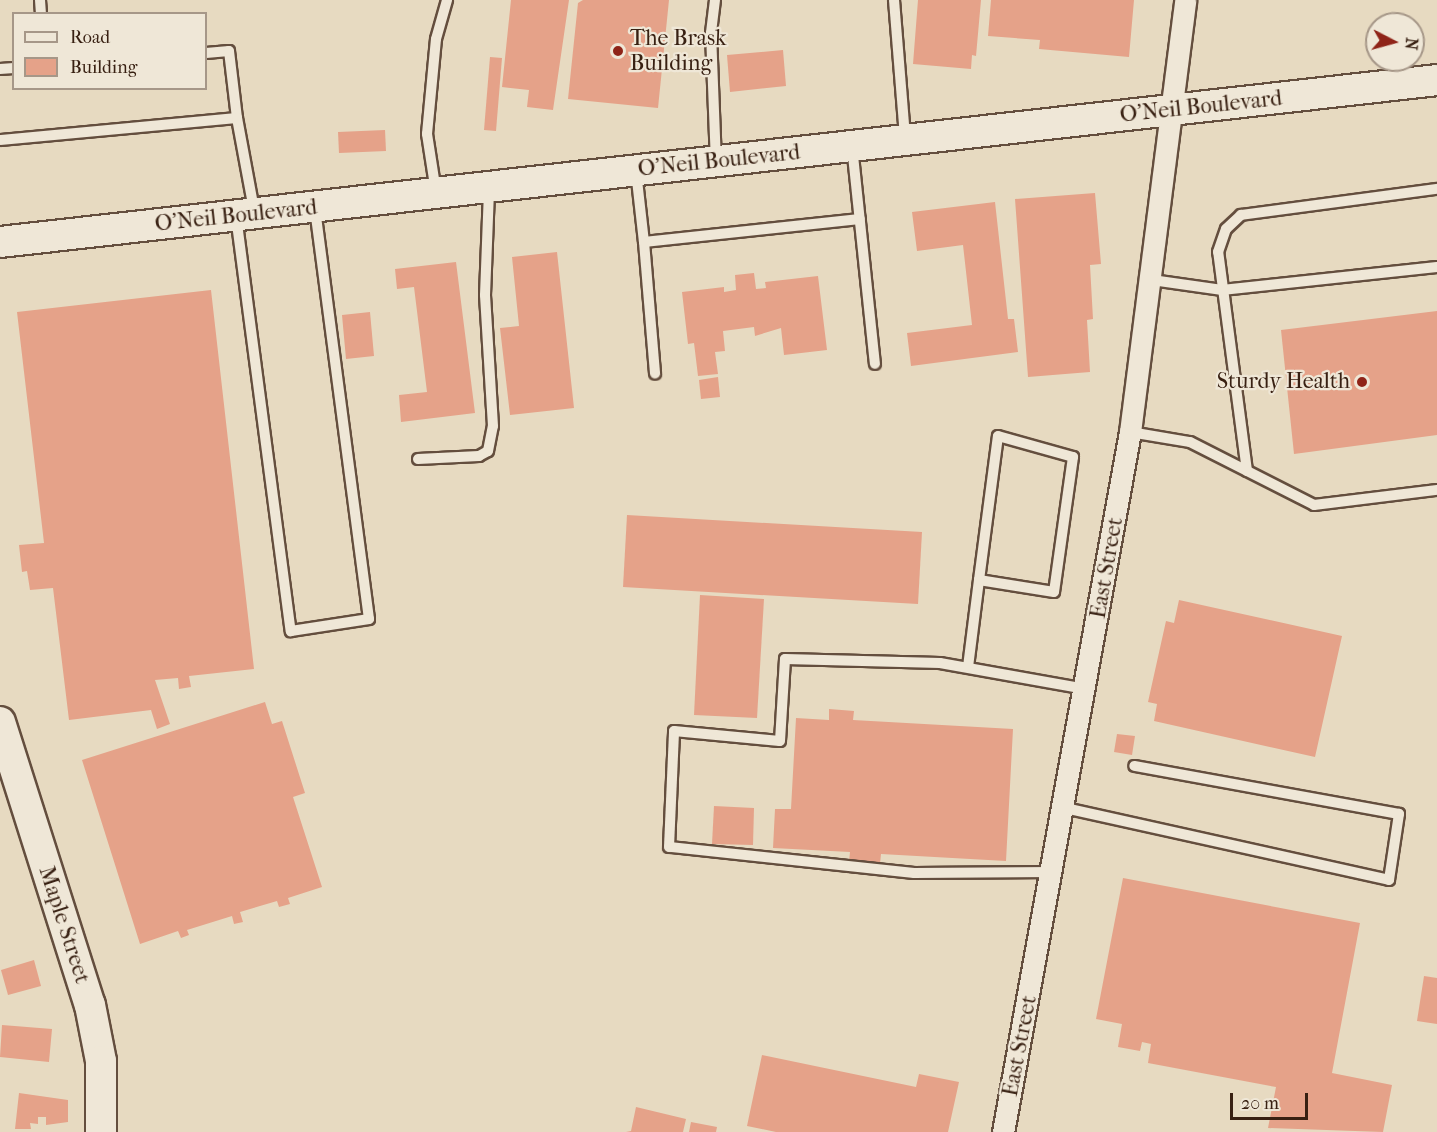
<!DOCTYPE html>
<html>
<head>
<meta charset="utf-8">
<style>
	body { margin:0 }
	#map { position:relative; width:1437px; height:1132px; overflow:hidden; background:#e7dac1; font-family:"IM FELL French Canon",serif }
	div>[style] { position:absolute }
	[style*='--x'] { left:calc(var(--x)*1px); top:calc(var(--y)*1px); width:calc(var(--w)*1px); rotate:calc(var(--a)*1deg) }
	.building>* { inset:0; background:#e5a289 }
	.roads { filter:drop-shadow(2px 0 #644e3e) drop-shadow(-2px 0 #644e3e) drop-shadow(0 2px #644e3e) drop-shadow(0 -2px #644e3e) }
	.service>* { height:10px; margin:-5px; padding:0 5px; transform-origin:5px; border-radius:5px; background:#efe7d7 }
	.minor>* { height:21px; margin:-10.5px; padding:0 10.5px; transform-origin:10.5px; border-radius:10.5px; background:#efe7d7 }
	.secondary>* { height:30px; margin:-15px; padding:0 15px; transform-origin:15px; border-radius:15px; background:#efe7d7 }
	.dots>* { width:16px; height:16px; translate:-50% -50%; box-sizing:border-box; border:3px solid #efe7d7; border-radius:50% }
	span { translate:-50% -50%; white-space:nowrap; text-align:center; line-height:1.15; -webkit-text-stroke:4.5px #efe7d7; paint-order:stroke }
	.poi-label { font-size:22px; color:#382012 }
	.left { translate:0 -50%; text-align:left }
	.right { translate:-100% -50%; text-align:right }
	.street-label { font-size:22px; color:#382012 }
	.legend { position:absolute; left:12px; top:12px; width:195px; height:78px; box-sizing:border-box; background:#efe7d7; border:2px solid #a69788; margin:0; padding:8px 10px; list-style:none; font-size:18px; color:#382012 }
	.legend li { display:flex; align-items:center; gap:12px; height:30px }
	.legend b { width:30px; border:2px solid #a69788 }
	.north { position:absolute; left:1365px; top:12px; width:60px; height:60px; box-sizing:border-box; background:#efe7d7; border:2px solid #a69788; border-radius:50%; rotate:96deg; font-size:16px; font-weight:700; line-height:24px; text-align:center; color:#382012 }
	.north::after { content:''; display:block; margin:auto; width:21px; height:27px; background:#8f2418; clip-path:polygon(50% 0,100% 100%,50% 72%,0 100%) }
	.scale { position:absolute; left:1230px; top:1093px; width:78px; height:27px; box-sizing:border-box; border:3px solid #382012; border-top:0; padding-left:8px; font-size:18px; line-height:21px; white-space:nowrap; color:#382012; -webkit-text-stroke:4px #efe7d7; paint-order:stroke }
</style>
</head>
<body>
<div id="map">
	<div class="building">
		<div style="clip-path:polygon(511px 0,569px 0,553px 110px,527px 107px,529px 90px,502px 87px)"></div>
		<div style="clip-path:polygon(583px 0,669px 0,658px 108px,568px 99px,578px 3px)"></div>
		<div style="clip-path:polygon(918px 0,981px 0,976px 56px,972px 55px,971px 69px,913px 64px)"></div>
		<div style="clip-path:polygon(991px 0,1134px 0,1129px 57px,1039px 49px,1040px 40px,988px 36px)"></div>
		<div style="clip-path:polygon(783px 50px,786px 86px,730px 92px,727px 55px)"></div>
		<div style="clip-path:polygon(490px 57px,502px 58px,496px 131px,484px 130px)"></div>
		<div style="clip-path:polygon(385px 130px,386px 151px,339px 153px,338px 132px)"></div>
		<div style="clip-path:polygon(1095px 193px,1101px 264px,1090px 265px,1093px 319px,1087px 320px,1090px 372px,1028px 377px,1015px 199px)"></div>
		<div style="clip-path:polygon(995px 202px,1008px 319px,1014px 319px,1018px 352px,911px 366px,907px 333px,972px 325px,963px 245px,917px 251px,912px 212px)"></div>
		<div style="clip-path:polygon(557px 252px,574px 408px,510px 415px,500px 328px,519px 326px,512px 257px)"></div>
		<div style="clip-path:polygon(456px 262px,475px 413px,401px 422px,399px 395px,427px 392px,414px 287px,397px 289px,395px 269px)"></div>
		<div style="clip-path:polygon(754px 273px,756px 289px,766px 288px,765px 282px,818px 276px,827px 350px,784px 355px,781px 328px,755px 336px,754px 327px,723px 331px,725px 351px,715px 352px,718px 374px,698px 376px,694px 343px,688px 344px,682px 292px,724px 287px,724px 292px,736px 290px,735px 275px)"></div>
		<div style="clip-path:polygon(211px 290px,254px 669px,189px 676px,191px 687px,179px 689px,178px 678px,155px 680px,170px 724px,157px 729px,151px 710px,69px 720px,53px 588px,30px 590px,27px 571px,22px 572px,19px 545px,44px 543px,17px 312px)"></div>
		<div style="clip-path:polygon(1437px 311px,1437px 435px,1294px 454px,1281px 330px)"></div>
		<div style="clip-path:polygon(370px 312px,374px 356px,346px 359px,342px 315px)"></div>
		<div style="clip-path:polygon(718px 377px,720px 397px,701px 399px,699px 380px)"></div>
		<div style="clip-path:polygon(627px 515px,922px 532px,918px 604px,623px 587px)"></div>
		<div style="clip-path:polygon(700px 595px,764px 599px,757px 718px,694px 715px)"></div>
		<div style="clip-path:polygon(1179px 600px,1342px 636px,1315px 757px,1154px 721px,1157px 704px,1148px 702px,1166px 621px,1174px 623px)"></div>
		<div style="clip-path:polygon(265px 702px,272px 724px,282px 721px,305px 793px,293px 797px,322px 887px,288px 898px,290px 904px,279px 907px,277px 901px,240px 912px,243px 922px,234px 924px,232px 916px,187px 930px,189px 935px,181px 938px,178px 931px,140px 944px,82px 760px)"></div>
		<div style="clip-path:polygon(829px 709px,854px 711px,853px 720px,1013px 729px,1006px 861px,881px 854px,880px 864px,849px 862px,850px 852px,773px 848px,775px 809px,791px 809px,796px 718px,829px 720px)"></div>
		<div style="clip-path:polygon(1117px 734px,1135px 736px,1132px 755px,1114px 752px)"></div>
		<div style="clip-path:polygon(714px 806px,754px 808px,753px 845px,712px 844px)"></div>
		<div style="clip-path:polygon(1123px 878px,1360px 923px,1332px 1073px,1392px 1085px,1383px 1132px,1268px 1128px,1276px 1087px,1148px 1063px,1151px 1044px,1142px 1042px,1140px 1051px,1118px 1047px,1122px 1024px,1096px 1019px)"></div>
		<div style="clip-path:polygon(34px 960px,41px 986px,8px 995px,1px 970px)"></div>
		<div style="clip-path:polygon(1424px 976px,1437px 978px,1437px 1024px,1417px 1021px)"></div>
		<div style="clip-path:polygon(2px 1025px,52px 1029px,49px 1062px,0 1057px)"></div>
		<div style="clip-path:polygon(762px 1055px,916px 1087px,919px 1074px,959px 1082px,948px 1132px,776px 1132px,747px 1126px)"></div>
		<div style="clip-path:polygon(19px 1093px,68px 1100px,68px 1122px,46px 1125px,46px 1117px,38px 1117px,38px 1124px,30px 1123px,31px 1129px,15px 1129px)"></div>
		<div style="clip-path:polygon(636px 1107px,686px 1119px,683px 1132px,626px 1132px,631px 1131px)"></div>
		<div style="clip-path:polygon(691px 1122px,717px 1127px,716px 1132px,689px 1132px)"></div>
	</div>
	<div class="roads">
		<div class="service">
			<div style="--x:40;--y:0;--w:14;--a:86"></div>
			<div style="--x:715;--y:0;--w:33;--a:97"></div>
			<div style="--x:711;--y:33;--w:128;--a:87.8"></div>
			<div style="--x:894;--y:0;--w:137;--a:85.4"></div>
			<div style="--x:206;--y:53;--w:23;--a:-5"></div>
			<div style="--x:229;--y:51;--w:67;--a:83.2"></div>
			<div style="--x:0;--y:69;--w:14;--a:-4"></div>
			<div style="--x:0;--y:140;--w:238;--a:-5.3"></div>
			<div style="--x:237;--y:118;--w:94;--a:79.5"></div>
			<div style="--x:852;--y:146;--w:219;--a:84"></div>
			<div style="--x:636;--y:171;--w:71;--a:83.6"></div>
			<div style="--x:644;--y:242;--w:217;--a:-6.1"></div>
			<div style="--x:436;--y:192;--w:59;--a:-98.8"></div>
			<div style="--x:427;--y:134;--w:95;--a:-84.6"></div>
			<div style="--x:436;--y:39;--w:41;--a:-74.2"></div>
			<div style="--x:236;--y:216;--w:419;--a:82.5"></div>
			<div style="--x:291;--y:631;--w:79;--a:-8.7"></div>
			<div style="--x:369;--y:619;--w:414;--a:-97.5"></div>
			<div style="--x:644;--y:242;--w:132;--a:85.2"></div>
			<div style="--x:1152;--y:280;--w:71;--a:8.1"></div>
			<div style="--x:1222;--y:290;--w:216;--a:-6.1"></div>
			<div style="--x:1130;--y:432;--w:61;--a:9.5"></div>
			<div style="--x:1190;--y:442;--w:139;--a:26.9"></div>
			<div style="--x:1314;--y:505;--w:124;--a:-7"></div>
			<div style="--x:418;--y:459;--w:61;--a:-2.8"></div>
			<div style="--x:479;--y:456;--w:10;--a:-29"></div>
			<div style="--x:488;--y:451;--w:25;--a:-79"></div>
			<div style="--x:493;--y:426;--w:131;--a:-93.5"></div>
			<div style="--x:485;--y:295;--w:105;--a:-87.8"></div>
			<div style="--x:1247;--y:471;--w:221;--a:-97.5"></div>
			<div style="--x:1218;--y:252;--w:24;--a:-71"></div>
			<div style="--x:1226;--y:229;--w:21;--a:-43"></div>
			<div style="--x:1241;--y:215;--w:198;--a:-7.6"></div>
			<div style="--x:968;--y:667;--w:88;--a:-82.8"></div>
			<div style="--x:979;--y:580;--w:145;--a:-82.5"></div>
			<div style="--x:998;--y:436;--w:78;--a:15.6"></div>
			<div style="--x:1073;--y:457;--w:136;--a:98"></div>
			<div style="--x:1054;--y:592;--w:76;--a:-170.9"></div>
			<div style="--x:1065;--y:808;--w:332;--a:12.5"></div>
			<div style="--x:1389;--y:880;--w:67;--a:-81.4"></div>
			<div style="--x:1399;--y:814;--w:269;--a:-169.7"></div>
			<div style="--x:1053;--y:872;--w:139;--a:179.6"></div>
			<div style="--x:914;--y:873;--w:246;--a:-173.9"></div>
			<div style="--x:669;--y:847;--w:116;--a:-87.5"></div>
			<div style="--x:674;--y:731;--w:106;--a:5.4"></div>
			<div style="--x:780;--y:741;--w:82;--a:-86.5"></div>
			<div style="--x:785;--y:659;--w:155;--a:1.5"></div>
			<div style="--x:940;--y:663;--w:148;--a:10.1"></div>
		</div>
		<div class="minor">
			<div style="--x:1003;--y:1132;--w:711;--a:-79.72"></div>
			<div style="--x:1130;--y:432;--w:435;--a:-82.7"></div>
		</div>
		<div class="secondary">
			<div style="--x:0;--y:242;--w:1446;--a:-6.43"></div>
			<div style="--x:0;--y:722;--w:297;--a:72.4"></div>
			<div style="--x:90;--y:1005;--w:57;--a:78.9"></div>
			<div style="--x:101;--y:1061;--w:71;--a:90"></div>
		</div>
	</div>
	<div class="dots">
		<div style="left:618px;top:51px;background:#8f2418"></div>
		<div style="left:1362px;top:382px;background:#8f2418"></div>
	</div>
	<div class="poi-label">
		<span class="left" style="left:630px;top:51px">The Brask<br>Building</span>
		<span class="right" style="left:1350px;top:382px">Sturdy Health</span>
	</div>
	<div class="street-label">
		<span style="left:1201px;top:107px;rotate:-6deg">O'Neil Boulevard</span>
		<span style="left:719px;top:161px;rotate:-6deg">O'Neil Boulevard</span>
		<span style="left:236px;top:216px;rotate:-6deg">O'Neil Boulevard</span>
		<span style="left:1107px;top:568px;rotate:-80deg">East Street</span>
		<span style="left:64px;top:925px;rotate:72deg">Maple Street</span>
		<span style="left:1020px;top:1046px;rotate:-79deg">East Street</span>
	</div>
	<ul class="legend">
	<li><b style="height:8px;background:#efe7d7"></b>Road</li>
	<li><b style="height:16px;background:#e5a289"></b>Building</li>
	</ul>
	<div class="north">N</div>
	<div class="scale">20 m</div>
</div>
</body>
</html>
